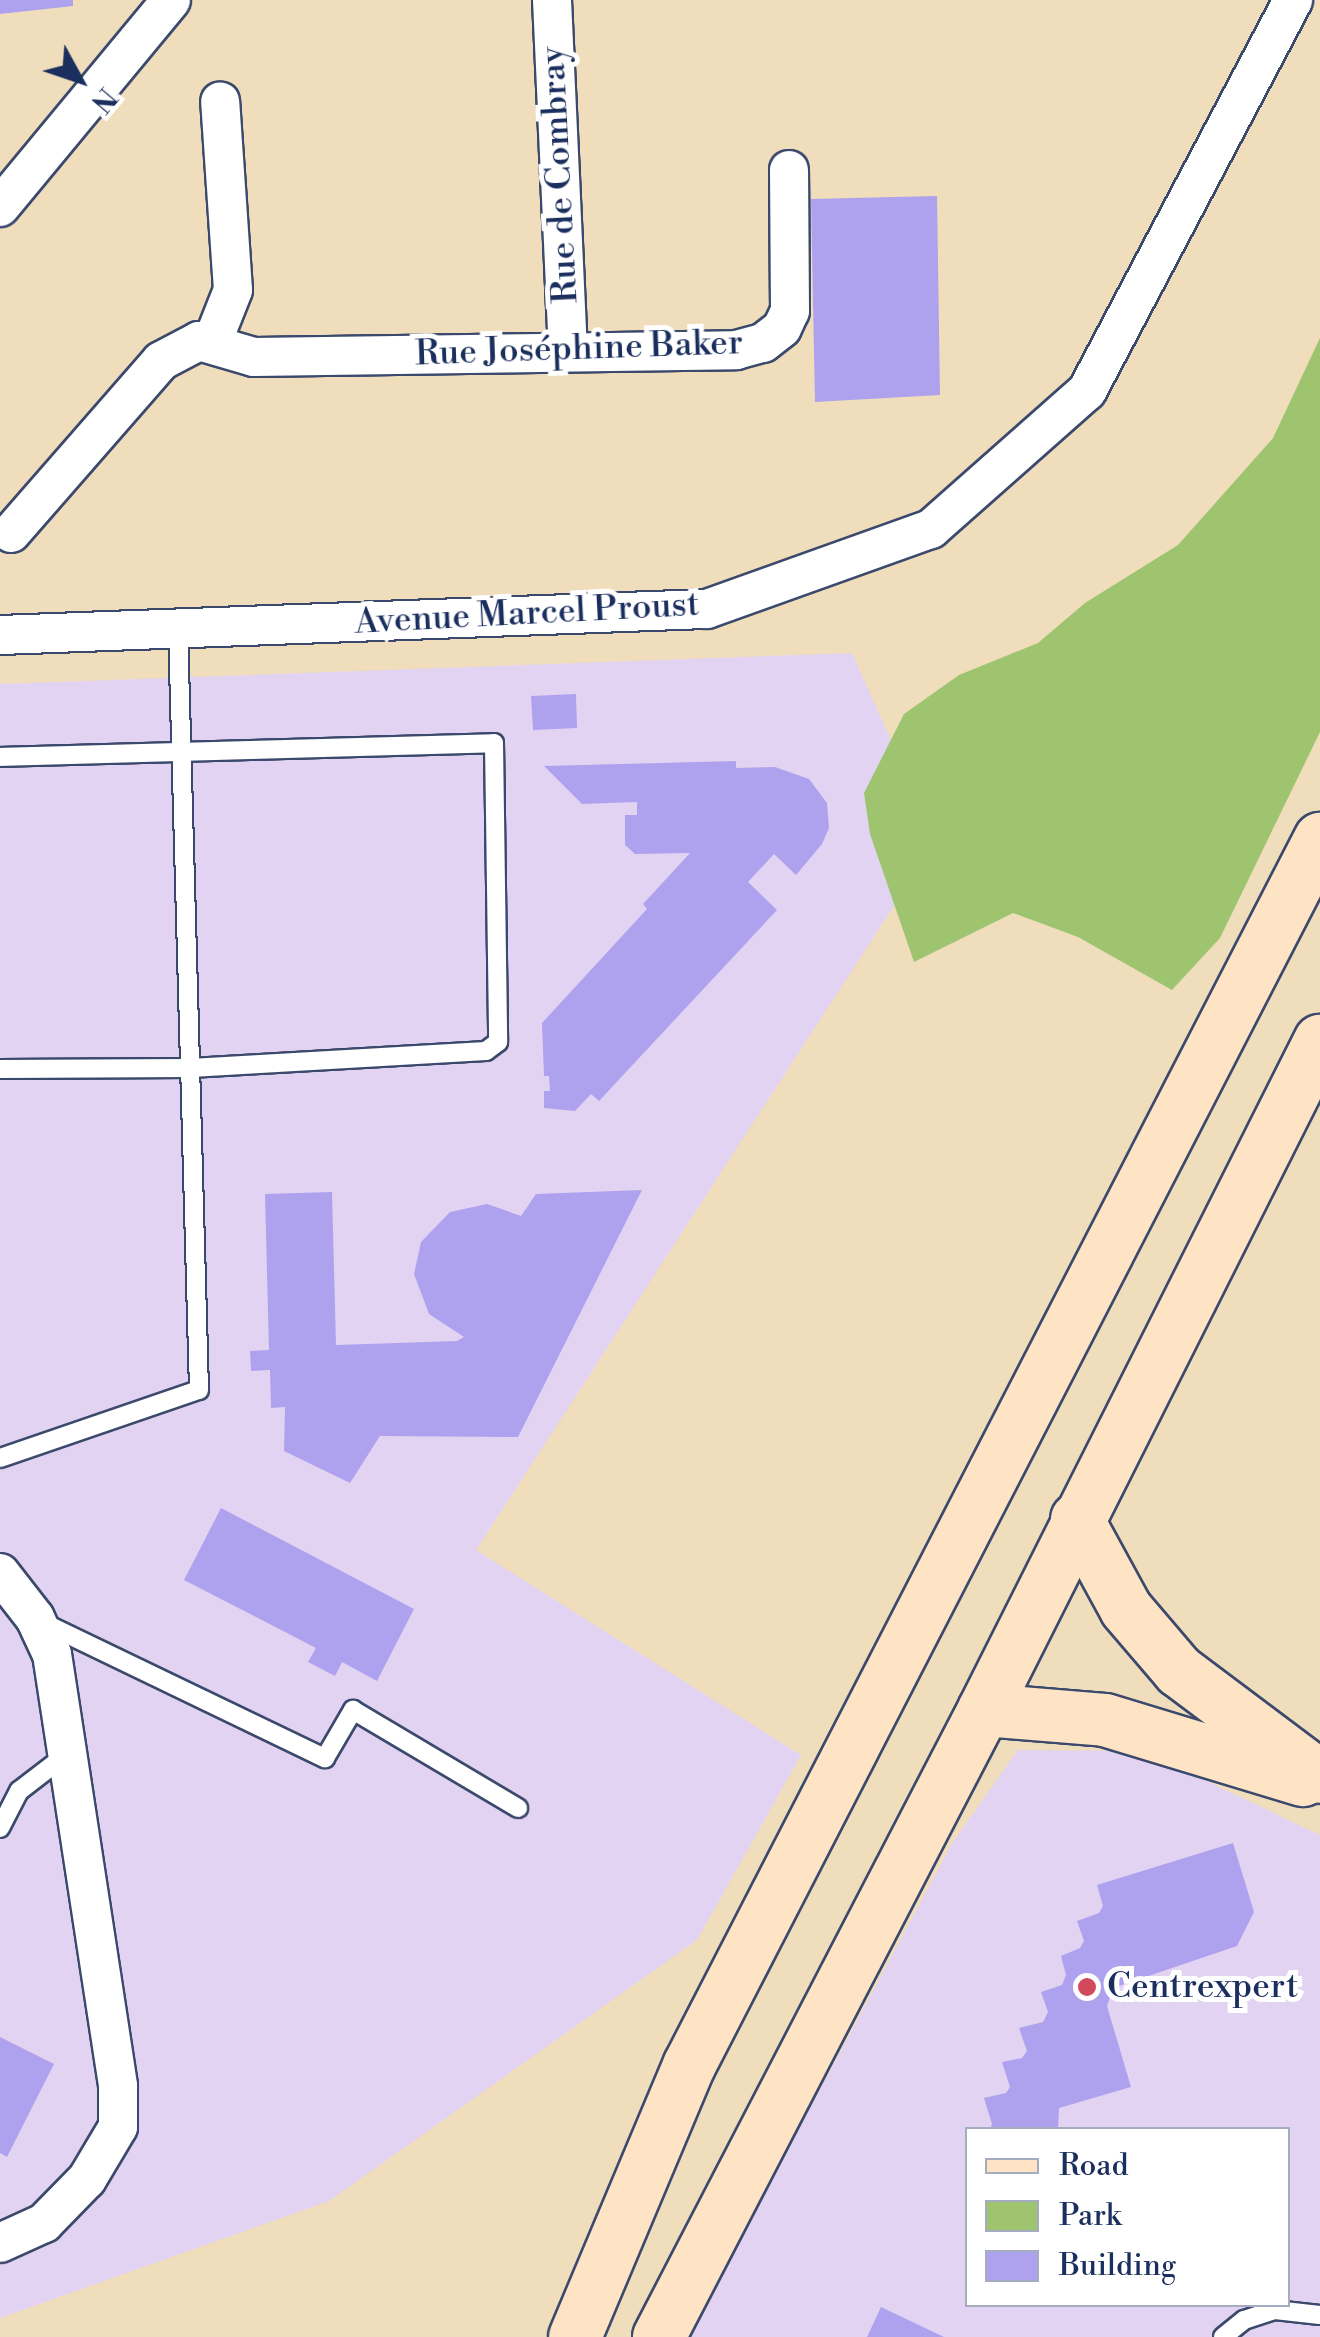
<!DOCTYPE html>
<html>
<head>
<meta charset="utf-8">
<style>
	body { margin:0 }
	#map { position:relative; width:1320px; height:2337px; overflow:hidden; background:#efddbc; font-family:"Libre Bodoni",serif }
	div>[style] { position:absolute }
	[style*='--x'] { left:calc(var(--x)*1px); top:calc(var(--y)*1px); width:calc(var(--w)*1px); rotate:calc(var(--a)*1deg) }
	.built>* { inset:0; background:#e3d3f2 }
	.green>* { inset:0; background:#9fc46f }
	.building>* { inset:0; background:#aea2ee }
	.roads { filter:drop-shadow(2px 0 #3b496c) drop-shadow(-2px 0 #3b496c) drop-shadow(0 2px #3b496c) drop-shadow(0 -2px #3b496c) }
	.lane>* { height:18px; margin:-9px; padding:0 9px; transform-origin:9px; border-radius:9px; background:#fff }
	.street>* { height:38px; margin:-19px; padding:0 19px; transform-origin:19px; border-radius:19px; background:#fff }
	.secondary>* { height:52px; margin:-26px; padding:0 26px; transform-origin:26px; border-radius:26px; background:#fee4c5 }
	.dots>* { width:28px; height:28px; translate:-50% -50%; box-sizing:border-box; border:5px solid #fff; border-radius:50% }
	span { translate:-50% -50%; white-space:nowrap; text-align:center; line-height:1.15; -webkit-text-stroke:10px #fff; paint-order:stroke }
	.street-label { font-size:35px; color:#1b2f5e }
	.poi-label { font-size:35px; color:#1b2f5e }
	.left { translate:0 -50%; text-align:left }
	.legend { position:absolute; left:965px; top:2127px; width:325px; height:180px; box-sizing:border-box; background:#fff; border:2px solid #a4acbf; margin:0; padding:12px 18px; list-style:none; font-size:30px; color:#1b2f5e }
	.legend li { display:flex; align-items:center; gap:20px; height:50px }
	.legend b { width:50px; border:2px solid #a4acbf }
	.north { position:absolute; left:30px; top:30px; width:100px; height:100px; -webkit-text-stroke:8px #fff; paint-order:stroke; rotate:130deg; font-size:28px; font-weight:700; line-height:40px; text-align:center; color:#1b2f5e }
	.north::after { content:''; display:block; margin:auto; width:35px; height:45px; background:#1b2f5e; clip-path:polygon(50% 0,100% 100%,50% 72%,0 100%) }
</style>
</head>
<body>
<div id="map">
	<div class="built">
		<div style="clip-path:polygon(852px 653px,936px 841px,476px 1550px,801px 1755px,697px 1940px,329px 2201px,0 2318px,0 684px)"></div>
		<div style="clip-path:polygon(evenodd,1018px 1750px,1144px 1751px,1320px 1835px,1320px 2337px,687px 2337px,953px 1842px,1018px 1750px,968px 2130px,1288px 2130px,1288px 2304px,968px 2304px,968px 2130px)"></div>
	</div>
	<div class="green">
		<div style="clip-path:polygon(1320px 338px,1320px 732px,1220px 938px,1172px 990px,1078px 937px,1013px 913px,914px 962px,870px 834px,864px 793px,904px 714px,959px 675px,1038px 643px,1085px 603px,1178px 545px,1273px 438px)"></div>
	</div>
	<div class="building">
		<div style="clip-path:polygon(0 0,73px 0,73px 6px,0 14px)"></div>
		<div style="clip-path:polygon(937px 196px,940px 395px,815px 402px,811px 199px)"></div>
		<div style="clip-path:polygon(576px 694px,577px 728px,533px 730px,531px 696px)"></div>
		<div style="clip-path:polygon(736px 761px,736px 768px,775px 767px,809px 779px,827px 803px,829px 828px,822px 844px,796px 875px,774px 854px,748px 882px,777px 910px,599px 1101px,591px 1094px,575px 1111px,544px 1108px,544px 1091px,550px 1091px,549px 1076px,544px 1076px,542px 1023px,647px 909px,643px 904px,690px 853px,635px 854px,625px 845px,625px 815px,637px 815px,637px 802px,582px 804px,544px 766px)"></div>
		<div style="clip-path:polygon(642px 1190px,518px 1437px,380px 1436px,350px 1483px,284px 1451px,285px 1407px,271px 1408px,270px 1370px,251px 1371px,250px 1351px,269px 1350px,265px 1194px,332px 1192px,336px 1345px,457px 1341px,464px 1337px,429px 1314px,414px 1274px,421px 1242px,450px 1212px,487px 1204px,521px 1216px,536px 1194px)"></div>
		<div style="clip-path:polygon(221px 1508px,414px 1609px,377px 1681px,342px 1662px,335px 1676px,308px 1662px,316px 1648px,184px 1580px)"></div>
		<div style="clip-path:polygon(1233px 1843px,1254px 1912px,1237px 1946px,1113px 1988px,1107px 2006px,1131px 2087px,1059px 2108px,1058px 2130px,990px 2130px,992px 2124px,984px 2098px,1006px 2093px,1010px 2087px,1002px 2062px,1022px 2058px,1027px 2051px,1019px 2028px,1043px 2022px,1048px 2012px,1041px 1992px,1062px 1985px,1066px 1975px,1061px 1956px,1080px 1948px,1084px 1941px,1077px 1921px,1099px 1913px,1103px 1906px,1097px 1885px)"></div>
		<div style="clip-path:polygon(0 2037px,54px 2064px,7px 2157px,0 2153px)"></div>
		<div style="clip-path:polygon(881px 2307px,944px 2337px,867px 2337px)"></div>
	</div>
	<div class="roads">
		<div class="lane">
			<div style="--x:0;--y:757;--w:494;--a:-1.6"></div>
			<div style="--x:494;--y:743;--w:299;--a:89.2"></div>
			<div style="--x:498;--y:1042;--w:15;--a:143"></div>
			<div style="--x:486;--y:1051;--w:296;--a:176.7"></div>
			<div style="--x:190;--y:1068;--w:190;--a:179.7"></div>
			<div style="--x:0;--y:1458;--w:210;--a:-18.9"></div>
			<div style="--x:199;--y:1390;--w:762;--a:-91.58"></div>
			<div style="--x:44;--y:1623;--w:312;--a:25.7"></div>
			<div style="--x:325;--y:1758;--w:56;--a:-59.7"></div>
			<div style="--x:353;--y:1710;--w:192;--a:30.7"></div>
			<div style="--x:0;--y:1828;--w:42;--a:-62.8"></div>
			<div style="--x:19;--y:1791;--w:61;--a:-37.6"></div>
			<div style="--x:1223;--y:2337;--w:27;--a:-39"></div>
			<div style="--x:1244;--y:2320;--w:33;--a:-18"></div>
			<div style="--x:1275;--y:2310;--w:45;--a:6.3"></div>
		</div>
		<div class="street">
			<div style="--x:552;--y:0;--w:350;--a:87.4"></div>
			<div style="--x:0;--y:207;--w:268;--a:-50.4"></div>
			<div style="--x:212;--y:343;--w:57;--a:-68.4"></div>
			<div style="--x:233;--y:290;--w:189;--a:-93.9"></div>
			<div style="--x:11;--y:533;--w:228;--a:-48.9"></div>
			<div style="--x:161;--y:361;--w:43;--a:-27.8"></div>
			<div style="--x:199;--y:341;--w:57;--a:16.2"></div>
			<div style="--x:254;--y:357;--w:482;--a:-0.8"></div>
			<div style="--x:736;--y:350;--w:28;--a:-15"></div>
			<div style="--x:763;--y:343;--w:24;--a:-38"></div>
			<div style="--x:782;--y:328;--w:19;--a:-65"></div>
			<div style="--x:790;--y:311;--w:141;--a:-90.4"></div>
			<div style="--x:0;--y:635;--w:707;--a:-2.11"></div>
			<div style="--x:707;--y:609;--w:238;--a:-19.7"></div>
			<div style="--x:931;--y:529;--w:208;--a:-41.5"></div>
			<div style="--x:1087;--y:391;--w:442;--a:-62.2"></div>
			<div style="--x:0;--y:1573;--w:57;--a:52.1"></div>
			<div style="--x:35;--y:1618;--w:40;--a:65"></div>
			<div style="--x:52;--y:1654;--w:437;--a:81.3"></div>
			<div style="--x:118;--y:2086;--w:41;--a:90"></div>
			<div style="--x:118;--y:2127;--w:61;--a:120.8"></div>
			<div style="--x:87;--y:2179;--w:62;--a:134.3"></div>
			<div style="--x:44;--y:2223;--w:48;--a:155.6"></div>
		</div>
		<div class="secondary">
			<div style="--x:1077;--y:1519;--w:102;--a:61.4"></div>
			<div style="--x:1126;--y:1609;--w:82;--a:49.5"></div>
			<div style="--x:1179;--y:1671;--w:176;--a:36.9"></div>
			<div style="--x:984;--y:1710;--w:121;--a:4.7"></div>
			<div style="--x:1105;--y:1720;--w:207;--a:16.9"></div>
			<div style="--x:575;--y:2337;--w:294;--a:-67.2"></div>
			<div style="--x:689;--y:2066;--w:1380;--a:-62.78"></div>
			<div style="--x:659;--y:2337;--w:706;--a:-62.6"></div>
			<div style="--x:984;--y:1710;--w:749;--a:-63.33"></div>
		</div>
	</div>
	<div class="dots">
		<div style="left:1087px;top:1987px;background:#d1495b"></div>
	</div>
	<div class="street-label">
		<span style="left:560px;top:175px;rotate:-93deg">Rue de Combray</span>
		<span style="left:579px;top:349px;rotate:-2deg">Rue Joséphine Baker</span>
		<span style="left:527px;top:614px;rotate:-3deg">Avenue Marcel Proust</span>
	</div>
	<div class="poi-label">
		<span class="left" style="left:1107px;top:1987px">Centrexpert</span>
	</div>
	<ul class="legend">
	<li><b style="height:12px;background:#fee4c5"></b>Road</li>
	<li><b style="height:28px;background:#9fc46f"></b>Park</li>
	<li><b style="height:28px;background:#aea2ee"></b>Building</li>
	</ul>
	<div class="north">N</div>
</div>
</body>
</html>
